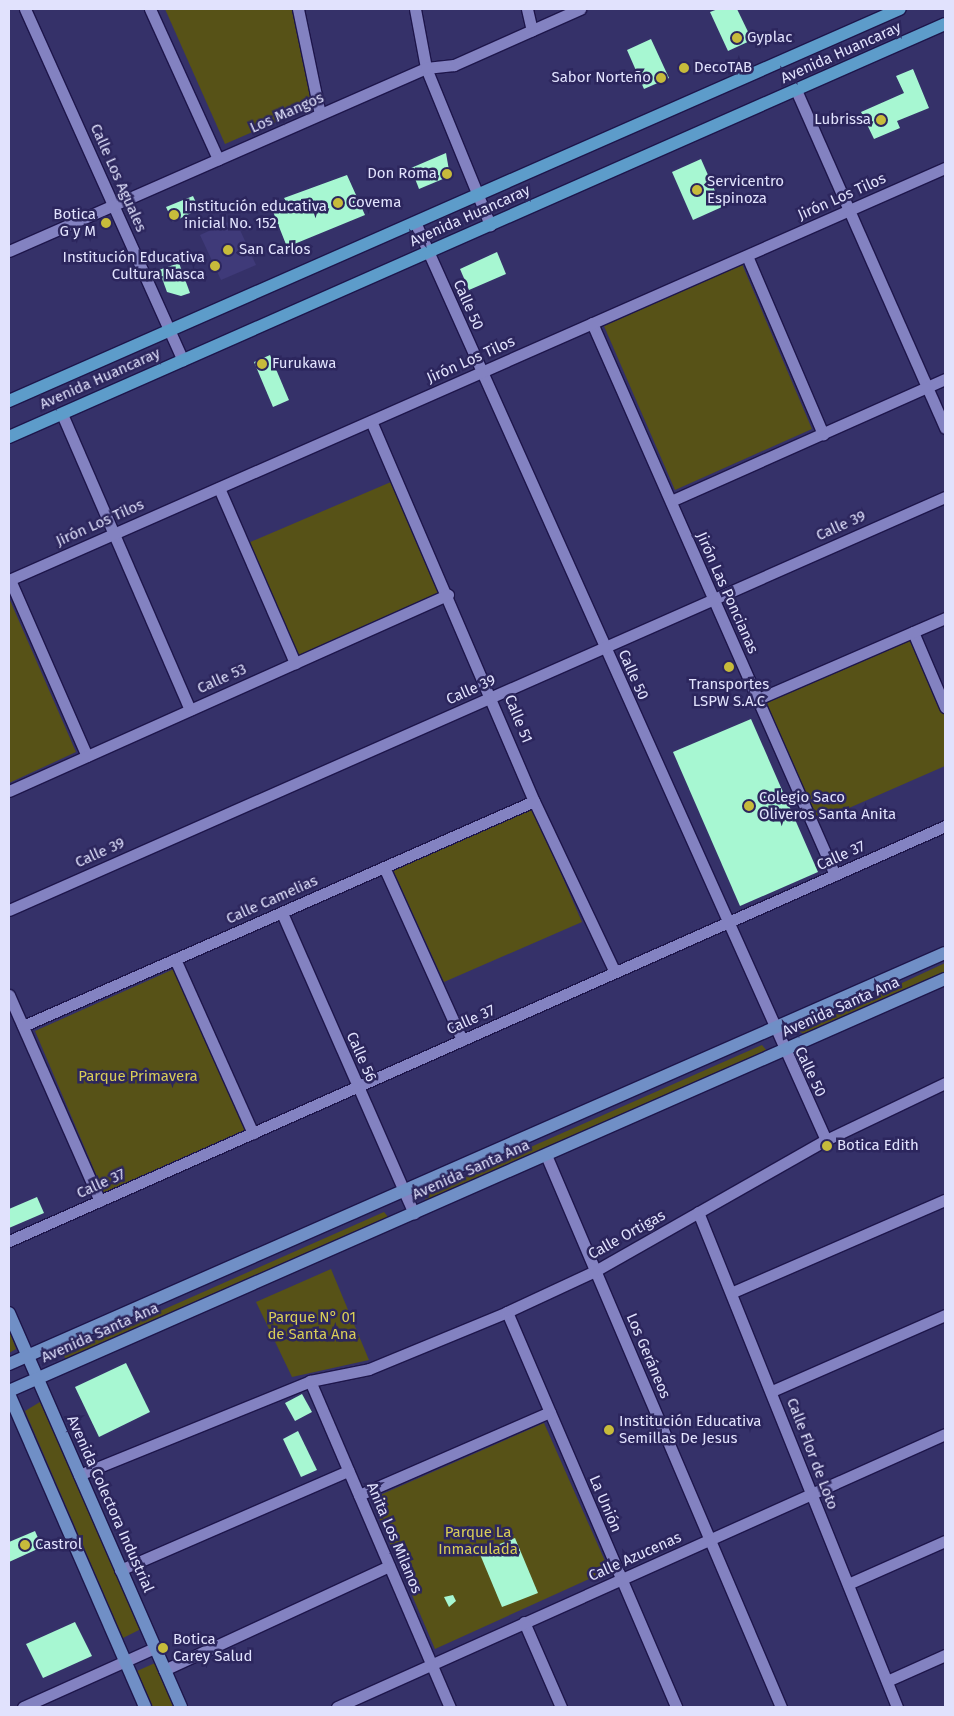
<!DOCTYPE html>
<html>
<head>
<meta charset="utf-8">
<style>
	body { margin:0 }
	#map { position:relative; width:954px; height:1716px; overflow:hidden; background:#353169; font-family:"Fira Sans",sans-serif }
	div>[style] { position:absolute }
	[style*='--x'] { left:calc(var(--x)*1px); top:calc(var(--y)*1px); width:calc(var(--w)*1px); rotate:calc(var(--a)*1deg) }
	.built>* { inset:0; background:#3f3a79 }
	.green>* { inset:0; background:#575217 }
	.building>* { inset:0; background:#a7f7d2 }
	.roads { filter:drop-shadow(1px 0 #1e164b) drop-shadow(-1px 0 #1e164b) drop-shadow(0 1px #1e164b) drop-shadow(0 -1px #1e164b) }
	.street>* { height:11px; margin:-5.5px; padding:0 5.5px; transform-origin:5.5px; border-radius:5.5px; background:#8382c1 }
	.secondary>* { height:12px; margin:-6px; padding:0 6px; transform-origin:6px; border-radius:6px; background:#708fc6 }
	.primary>* { height:12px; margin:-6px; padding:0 6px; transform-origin:6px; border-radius:6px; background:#5d9cca }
	.dots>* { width:14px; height:14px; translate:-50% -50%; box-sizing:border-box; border:2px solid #2c265d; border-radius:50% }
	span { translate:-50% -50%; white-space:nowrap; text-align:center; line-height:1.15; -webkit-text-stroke:5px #2c265d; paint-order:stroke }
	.poi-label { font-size:15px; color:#e1e2fd }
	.left { translate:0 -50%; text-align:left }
	.right { translate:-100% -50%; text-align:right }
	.street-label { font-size:15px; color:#e1e2fd }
	.park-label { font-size:15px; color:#d8cd57 }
	.frame { position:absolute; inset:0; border:10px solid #e1e2fd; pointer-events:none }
</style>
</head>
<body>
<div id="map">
	<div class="built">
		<div style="clip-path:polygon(235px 219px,256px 265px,221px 280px,200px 235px)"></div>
	</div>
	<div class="green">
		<div style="clip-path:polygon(165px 9px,292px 9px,313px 106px,225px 144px)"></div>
		<div style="clip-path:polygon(742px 264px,812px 429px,675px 490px,604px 326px)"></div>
		<div style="clip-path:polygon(391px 482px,441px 592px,299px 656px,248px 543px)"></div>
		<div style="clip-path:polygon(9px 598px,76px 752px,9px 783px)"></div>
		<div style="clip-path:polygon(914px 638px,945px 710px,945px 766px,817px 822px,762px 701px)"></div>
		<div style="clip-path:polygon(533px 809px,582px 922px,444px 982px,393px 870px)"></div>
		<div style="clip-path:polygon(945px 963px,945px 974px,805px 1035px,799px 1031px)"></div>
		<div style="clip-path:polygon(174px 969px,246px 1131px,104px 1193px,35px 1031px)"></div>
		<div style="clip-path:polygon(762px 1045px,767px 1051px,425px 1202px,426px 1193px)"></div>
		<div style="clip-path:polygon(384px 1212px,389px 1218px,67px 1362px,63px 1354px)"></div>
		<div style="clip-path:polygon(331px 1269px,369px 1360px,292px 1377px,256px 1302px)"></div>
		<div style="clip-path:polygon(9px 1330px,16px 1349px,9px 1353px)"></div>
		<div style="clip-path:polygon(40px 1402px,141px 1629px,123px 1638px,25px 1411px)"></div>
		<div style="clip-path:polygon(544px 1423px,609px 1570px,435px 1649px,371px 1499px)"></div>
		<div style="clip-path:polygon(155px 1663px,174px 1707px,153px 1707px,137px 1671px)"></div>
	</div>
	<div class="building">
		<div style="clip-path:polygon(718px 9px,737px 9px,752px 40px,728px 51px,710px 12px)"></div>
		<div style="clip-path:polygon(651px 39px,669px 78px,644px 89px,627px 50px)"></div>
		<div style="clip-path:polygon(913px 69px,929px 108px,897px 121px,900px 128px,874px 139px,861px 112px,904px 93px,896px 76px)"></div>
		<div style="clip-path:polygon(446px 153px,450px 176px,419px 189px,411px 168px)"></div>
		<div style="clip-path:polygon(701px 159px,722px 207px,693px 220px,672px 172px)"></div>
		<div style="clip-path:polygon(347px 175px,365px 215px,287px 247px,272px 209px,287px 203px,284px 198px)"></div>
		<div style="clip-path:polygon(193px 196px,199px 209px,173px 222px,166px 207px)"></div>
		<div style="clip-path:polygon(497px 252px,506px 274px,469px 290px,460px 269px)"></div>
		<div style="clip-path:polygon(179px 263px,190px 293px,181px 296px,167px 292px,159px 270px)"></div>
		<div style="clip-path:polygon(270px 355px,289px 400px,273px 407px,254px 362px)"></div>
		<div style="clip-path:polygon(751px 719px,818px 872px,740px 906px,673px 752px)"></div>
		<div style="clip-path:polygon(37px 1197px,44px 1213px,9px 1228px,9px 1209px)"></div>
		<div style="clip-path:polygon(126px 1363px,150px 1412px,99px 1437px,75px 1387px)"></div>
		<div style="clip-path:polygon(302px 1394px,312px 1412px,295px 1421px,285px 1403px)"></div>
		<div style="clip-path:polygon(298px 1431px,317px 1470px,301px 1477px,283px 1439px)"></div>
		<div style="clip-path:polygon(35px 1531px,42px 1547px,9px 1562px,9px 1542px)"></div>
		<div style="clip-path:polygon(515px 1538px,538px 1593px,502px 1607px,479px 1552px)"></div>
		<div style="clip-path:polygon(453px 1595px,456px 1601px,449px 1607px,444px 1597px)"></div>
		<div style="clip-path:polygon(75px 1622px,92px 1656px,43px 1678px,26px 1644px)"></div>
	</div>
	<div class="roads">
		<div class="street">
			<div style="--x:25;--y:9;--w:385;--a:65.8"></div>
			<div style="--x:150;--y:9;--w:165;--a:65.6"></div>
			<div style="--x:298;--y:9;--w:107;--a:78.2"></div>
			<div style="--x:415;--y:9;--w:60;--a:79.4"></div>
			<div style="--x:426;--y:68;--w:170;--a:67.8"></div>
			<div style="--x:527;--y:9;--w:22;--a:77"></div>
			<div style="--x:796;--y:90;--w:369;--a:66.2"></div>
			<div style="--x:415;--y:222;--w:1006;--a:65.88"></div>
			<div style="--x:9;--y:251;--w:455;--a:-23.7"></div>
			<div style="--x:426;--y:68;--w:28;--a:-6"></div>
			<div style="--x:454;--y:65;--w:138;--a:-24"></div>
			<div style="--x:747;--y:256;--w:194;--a:66.9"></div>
			<div style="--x:592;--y:323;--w:603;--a:66.24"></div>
			<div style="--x:62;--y:414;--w:322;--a:66.6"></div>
			<div style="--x:371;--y:421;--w:413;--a:66.8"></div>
			<div style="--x:534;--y:801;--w:189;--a:64.7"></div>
			<div style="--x:219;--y:488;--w:191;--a:66.5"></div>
			<div style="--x:671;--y:501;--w:300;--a:-24"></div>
			<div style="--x:9;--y:580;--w:1023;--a:-23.76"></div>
			<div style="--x:10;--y:580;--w:192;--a:66.4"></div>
			<div style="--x:913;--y:632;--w:82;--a:66.9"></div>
			<div style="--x:758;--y:699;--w:204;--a:-23.4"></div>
			<div style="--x:9;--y:791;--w:481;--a:-24.1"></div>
			<div style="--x:384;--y:867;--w:190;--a:65.7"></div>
			<div style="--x:9;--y:910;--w:1023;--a:-23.81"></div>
			<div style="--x:282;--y:913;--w:328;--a:66.3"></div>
			<div style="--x:175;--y:959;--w:191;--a:65.9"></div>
			<div style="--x:9;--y:995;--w:225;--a:66.2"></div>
			<div style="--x:23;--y:1026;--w:558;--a:-23.76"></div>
			<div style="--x:546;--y:1155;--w:600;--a:66.94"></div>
			<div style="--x:698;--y:1212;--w:534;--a:68.1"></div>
			<div style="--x:9;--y:1241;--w:1024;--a:-23.91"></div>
			<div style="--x:733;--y:1292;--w:231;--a:-23.5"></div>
			<div style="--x:507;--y:1312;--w:430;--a:66.8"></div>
			<div style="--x:310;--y:1381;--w:355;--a:66.8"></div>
			<div style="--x:772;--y:1391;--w:189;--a:-23.7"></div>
			<div style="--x:79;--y:1475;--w:249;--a:-22.1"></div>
			<div style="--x:310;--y:1381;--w:60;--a:-11.5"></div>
			<div style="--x:369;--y:1369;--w:149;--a:-22.4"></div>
			<div style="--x:507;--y:1312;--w:97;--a:-25"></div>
			<div style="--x:595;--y:1271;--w:266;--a:-29.6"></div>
			<div style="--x:826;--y:1140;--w:132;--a:-25.6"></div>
			<div style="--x:359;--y:1495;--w:208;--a:-23.5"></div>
			<div style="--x:120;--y:1570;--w:249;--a:-23.5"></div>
			<div style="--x:848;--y:1584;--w:106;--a:-23.9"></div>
			<div style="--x:524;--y:1622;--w:93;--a:66.5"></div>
			<div style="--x:164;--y:1670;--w:248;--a:-24.8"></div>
			<div style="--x:887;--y:1681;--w:64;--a:-24.1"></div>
			<div style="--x:23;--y:1707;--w:144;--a:-24.2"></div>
			<div style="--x:337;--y:1707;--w:666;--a:-24.18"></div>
		</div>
		<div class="secondary">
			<div style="--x:9;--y:1313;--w:430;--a:66.4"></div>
			<div style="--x:9;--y:1364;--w:1022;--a:-23.71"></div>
			<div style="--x:9;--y:1391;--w:1023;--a:-23.76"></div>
			<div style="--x:9;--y:1394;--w:341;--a:66.5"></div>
		</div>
		<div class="primary">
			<div style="--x:9;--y:401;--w:973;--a:-23.75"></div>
			<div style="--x:9;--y:437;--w:1023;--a:-23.81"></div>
		</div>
	</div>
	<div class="dots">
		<div style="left:737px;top:38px;background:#c7bb3b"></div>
		<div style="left:684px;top:68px;background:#c7bb3b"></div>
		<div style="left:661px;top:78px;background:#c7bb3b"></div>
		<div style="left:881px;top:120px;background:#c7bb3b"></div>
		<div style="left:447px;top:174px;background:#c7bb3b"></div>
		<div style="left:697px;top:190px;background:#c7bb3b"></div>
		<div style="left:338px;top:203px;background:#c7bb3b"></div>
		<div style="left:174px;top:215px;background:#c7bb3b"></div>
		<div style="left:106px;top:223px;background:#c7bb3b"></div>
		<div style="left:228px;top:250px;background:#c7bb3b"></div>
		<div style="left:215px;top:266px;background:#c7bb3b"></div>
		<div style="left:262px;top:364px;background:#c7bb3b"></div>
		<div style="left:729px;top:667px;background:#c7bb3b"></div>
		<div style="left:749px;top:806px;background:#c7bb3b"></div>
		<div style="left:827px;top:1146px;background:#c7bb3b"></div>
		<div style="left:609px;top:1430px;background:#c7bb3b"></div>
		<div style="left:25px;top:1545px;background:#c7bb3b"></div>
		<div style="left:163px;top:1648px;background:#c7bb3b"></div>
	</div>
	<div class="poi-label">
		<span class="left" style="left:747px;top:38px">Gyplac</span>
		<span class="left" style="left:694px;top:68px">DecoTAB</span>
		<span class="right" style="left:651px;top:78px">Sabor Norteño</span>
		<span class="right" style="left:871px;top:120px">Lubrissa</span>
		<span class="right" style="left:437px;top:174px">Don Roma</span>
		<span class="left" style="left:707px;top:190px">Servicentro<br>Espinoza</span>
		<span class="left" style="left:348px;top:203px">Covema</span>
		<span class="left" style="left:184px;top:215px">Institución educativa<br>inicial No. 152</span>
		<span class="right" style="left:96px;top:223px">Botica<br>G y M</span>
		<span class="left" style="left:239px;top:250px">San Carlos</span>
		<span class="right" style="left:205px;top:266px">Institución Educativa<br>Cultura Nasca</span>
		<span class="left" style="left:272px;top:364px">Furukawa</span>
		<span style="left:729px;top:693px">Transportes<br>LSPW S.A.C</span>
		<span class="left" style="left:759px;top:806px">Colegio Saco<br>Oliveros Santa Anita</span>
		<span class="left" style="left:837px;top:1146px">Botica Edith</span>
		<span class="left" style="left:619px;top:1430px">Institución Educativa<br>Semillas De Jesus</span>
		<span class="left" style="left:35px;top:1545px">Castrol</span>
		<span class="left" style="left:173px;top:1648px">Botica<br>Carey Salud</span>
	</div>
	<div class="street-label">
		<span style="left:841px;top:53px;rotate:-24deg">Avenida Huancaray</span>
		<span style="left:287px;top:113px;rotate:-24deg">Los Mangos</span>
		<span style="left:118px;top:178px;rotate:66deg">Calle Los Aguales</span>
		<span style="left:842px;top:197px;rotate:-24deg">Jirón Los Tilos</span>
		<span style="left:470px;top:216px;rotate:-24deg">Avenida Huancaray</span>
		<span style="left:468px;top:305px;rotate:66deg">Calle 50</span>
		<span style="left:471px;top:360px;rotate:-24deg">Jirón Los Tilos</span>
		<span style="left:100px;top:379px;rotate:-24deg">Avenida Huancaray</span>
		<span style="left:100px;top:523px;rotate:-24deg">Jirón Los Tilos</span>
		<span style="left:841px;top:526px;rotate:-24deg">Calle 39</span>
		<span style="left:727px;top:593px;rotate:66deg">Jirón Las Poncianas</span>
		<span style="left:633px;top:675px;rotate:66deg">Calle 50</span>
		<span style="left:222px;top:679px;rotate:-24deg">Calle 53</span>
		<span style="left:471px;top:690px;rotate:-24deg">Calle 39</span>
		<span style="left:518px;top:719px;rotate:68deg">Calle 51</span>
		<span style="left:100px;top:853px;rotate:-24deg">Calle 39</span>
		<span style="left:841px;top:856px;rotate:-24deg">Calle 37</span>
		<span style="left:272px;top:900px;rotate:-24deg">Calle Camelias</span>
		<span style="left:841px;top:1007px;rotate:-24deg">Avenida Santa Ana</span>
		<span style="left:471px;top:1020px;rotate:-24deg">Calle 37</span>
		<span style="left:361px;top:1057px;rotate:66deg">Calle 56</span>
		<span style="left:810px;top:1072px;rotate:65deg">Calle 50</span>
		<span style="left:471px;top:1170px;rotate:-24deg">Avenida Santa Ana</span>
		<span style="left:101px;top:1184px;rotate:-24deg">Calle 37</span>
		<span style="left:627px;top:1235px;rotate:-29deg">Calle Ortigas</span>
		<span style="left:100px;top:1333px;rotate:-24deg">Avenida Santa Ana</span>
		<span style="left:648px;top:1356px;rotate:67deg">Los Geráneos</span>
		<span style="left:812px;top:1454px;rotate:69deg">Calle Flor de Loto</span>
		<span style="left:110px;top:1504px;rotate:66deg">Avenida Colectora Industrial</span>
		<span style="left:605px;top:1504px;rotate:67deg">La Unión</span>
		<span style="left:394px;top:1538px;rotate:67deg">Anita Los Milanos</span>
		<span style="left:635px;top:1557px;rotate:-24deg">Calle Azucenas</span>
	</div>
	<div class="park-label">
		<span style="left:138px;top:1077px">Parque Primavera</span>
		<span style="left:312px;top:1326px">Parque N° 01<br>de Santa Ana</span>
		<span style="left:478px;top:1541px">Parque La<br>Inmaculada</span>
	</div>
	<div class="frame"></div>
</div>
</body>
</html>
